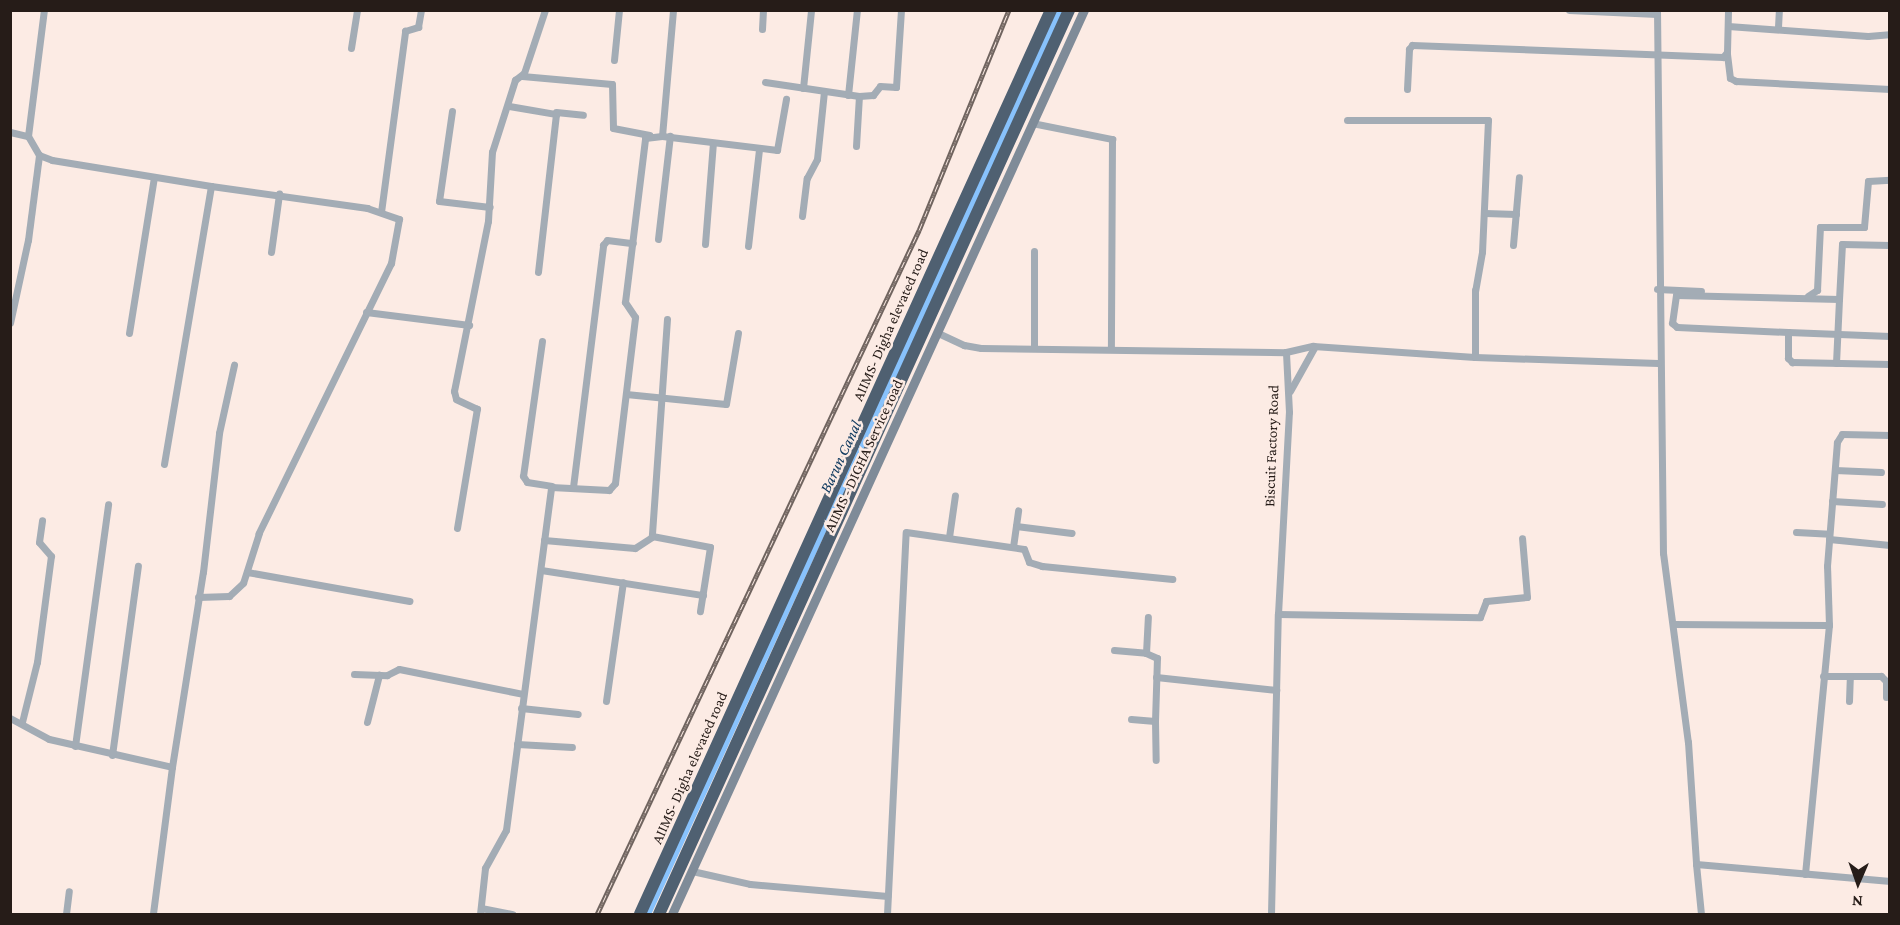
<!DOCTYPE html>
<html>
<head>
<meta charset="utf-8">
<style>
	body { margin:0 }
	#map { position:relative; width:1900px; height:925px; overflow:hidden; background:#fcebe4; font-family:"Crimson Pro",serif }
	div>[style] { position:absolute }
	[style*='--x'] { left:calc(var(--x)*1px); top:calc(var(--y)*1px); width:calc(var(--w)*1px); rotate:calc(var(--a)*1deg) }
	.canal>* { height:8px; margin:-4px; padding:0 4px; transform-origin:4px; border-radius:4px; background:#88c2fc }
	.minor>* { height:7px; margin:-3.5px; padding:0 3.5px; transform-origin:3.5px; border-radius:3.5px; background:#a3acb5 }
	.secondary>* { height:9px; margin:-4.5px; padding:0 4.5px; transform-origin:4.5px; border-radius:4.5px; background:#7f8b98 }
	.motorway>* { height:12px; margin:-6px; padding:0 6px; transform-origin:6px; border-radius:6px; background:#4f6071 }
	.rail>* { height:4.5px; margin-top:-2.25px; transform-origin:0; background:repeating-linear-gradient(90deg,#fcebe4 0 7px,#70645f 0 14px); box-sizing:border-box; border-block:2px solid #70645f }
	span { translate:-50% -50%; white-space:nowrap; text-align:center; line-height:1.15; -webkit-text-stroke:5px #fcebe4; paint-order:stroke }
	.street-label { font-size:15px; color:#261c18 }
	.water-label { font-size:16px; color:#113b60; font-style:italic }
	.frame { position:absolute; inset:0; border:12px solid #261c18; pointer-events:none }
	.north { position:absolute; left:1828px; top:853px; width:60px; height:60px; -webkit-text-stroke:4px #fcebe4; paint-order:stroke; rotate:182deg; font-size:16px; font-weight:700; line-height:24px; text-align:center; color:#261c18 }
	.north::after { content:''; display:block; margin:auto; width:21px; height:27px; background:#261c18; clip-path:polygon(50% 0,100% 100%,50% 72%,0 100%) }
</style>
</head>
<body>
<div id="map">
	<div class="canal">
		<div style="--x:647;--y:914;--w:994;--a:-65.45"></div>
	</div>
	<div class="minor">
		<div style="--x:1569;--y:10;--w:88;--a:2.6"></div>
		<div style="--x:1657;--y:10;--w:543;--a:89.37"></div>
		<div style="--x:1663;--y:553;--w:191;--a:82.5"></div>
		<div style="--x:1688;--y:742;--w:122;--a:86.2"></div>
		<div style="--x:1696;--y:864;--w:195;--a:5"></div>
		<div style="--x:1728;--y:26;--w:140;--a:4.1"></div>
		<div style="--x:1868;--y:36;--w:21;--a:-5"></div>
		<div style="--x:1778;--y:27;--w:17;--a:-87"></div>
		<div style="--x:762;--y:29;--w:19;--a:-87"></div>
		<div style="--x:351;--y:48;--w:38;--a:-81"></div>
		<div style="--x:1727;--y:54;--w:24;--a:83"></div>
		<div style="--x:1730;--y:78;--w:7;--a:27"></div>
		<div style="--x:1736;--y:81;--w:154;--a:3"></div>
		<div style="--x:614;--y:60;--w:50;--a:-84.3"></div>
		<div style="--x:522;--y:76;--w:90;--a:5.1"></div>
		<div style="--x:612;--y:84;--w:44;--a:88.7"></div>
		<div style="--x:613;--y:128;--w:37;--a:11"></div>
		<div style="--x:765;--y:82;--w:95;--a:8.5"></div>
		<div style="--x:859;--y:96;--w:14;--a:-4"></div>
		<div style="--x:873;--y:95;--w:11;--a:-52"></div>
		<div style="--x:880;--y:86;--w:16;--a:4"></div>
		<div style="--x:896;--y:87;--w:77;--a:-86.3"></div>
		<div style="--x:803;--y:88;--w:78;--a:-84.1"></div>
		<div style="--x:1407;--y:89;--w:40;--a:-87.1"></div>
		<div style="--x:1409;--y:49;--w:5;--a:-53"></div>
		<div style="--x:1412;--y:45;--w:311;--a:2.2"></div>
		<div style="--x:1723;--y:57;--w:6;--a:-51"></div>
		<div style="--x:1727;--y:52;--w:41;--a:-88.6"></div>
		<div style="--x:848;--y:95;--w:85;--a:-84"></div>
		<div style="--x:509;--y:106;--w:48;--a:9.7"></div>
		<div style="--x:556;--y:114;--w:159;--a:96.5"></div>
		<div style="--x:452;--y:111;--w:91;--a:98.2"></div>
		<div style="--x:439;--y:201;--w:51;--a:6.7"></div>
		<div style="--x:556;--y:112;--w:27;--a:6"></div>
		<div style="--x:1347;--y:120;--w:141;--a:0"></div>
		<div style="--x:1488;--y:120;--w:132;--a:92.6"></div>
		<div style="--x:1482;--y:252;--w:39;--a:100"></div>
		<div style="--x:1475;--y:290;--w:67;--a:90"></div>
		<div style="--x:1032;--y:123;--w:82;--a:11.3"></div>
		<div style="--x:1112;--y:139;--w:208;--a:90.3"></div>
		<div style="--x:10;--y:132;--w:18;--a:13"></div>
		<div style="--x:28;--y:136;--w:22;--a:60"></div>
		<div style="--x:39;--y:155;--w:14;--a:21"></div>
		<div style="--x:52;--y:160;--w:161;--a:9.3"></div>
		<div style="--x:28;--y:136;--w:127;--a:-82.8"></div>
		<div style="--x:662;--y:136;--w:126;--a:-85"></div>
		<div style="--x:856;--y:146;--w:50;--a:-86.6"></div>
		<div style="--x:381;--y:212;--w:183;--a:-82.4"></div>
		<div style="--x:405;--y:31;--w:14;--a:-17"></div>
		<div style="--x:418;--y:27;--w:17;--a:-80"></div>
		<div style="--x:1485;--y:213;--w:31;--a:2"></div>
		<div style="--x:802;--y:216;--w:38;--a:-83"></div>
		<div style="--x:807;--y:178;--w:21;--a:-62"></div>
		<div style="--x:817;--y:159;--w:68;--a:-84.1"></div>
		<div style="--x:658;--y:239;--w:104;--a:-83.4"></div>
		<div style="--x:705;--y:244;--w:101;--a:-85.5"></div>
		<div style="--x:1513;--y:245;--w:68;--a:-85"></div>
		<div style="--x:1890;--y:245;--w:48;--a:-178.8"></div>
		<div style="--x:1842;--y:244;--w:55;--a:93.1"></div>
		<div style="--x:1839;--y:299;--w:163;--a:-178.6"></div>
		<div style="--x:1676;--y:295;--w:28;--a:98"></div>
		<div style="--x:1672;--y:323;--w:6;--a:39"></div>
		<div style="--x:1677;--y:327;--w:111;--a:2.6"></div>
		<div style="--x:1788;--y:332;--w:26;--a:90"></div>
		<div style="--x:1788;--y:358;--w:6;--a:45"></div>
		<div style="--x:1792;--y:362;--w:98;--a:1.2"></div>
		<div style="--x:748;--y:246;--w:97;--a:-83.5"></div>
		<div style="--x:271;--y:252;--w:59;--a:-82.1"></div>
		<div style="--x:1657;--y:289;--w:44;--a:2.6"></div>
		<div style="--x:1808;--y:296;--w:11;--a:-34"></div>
		<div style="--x:1817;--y:290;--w:63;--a:-87.3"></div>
		<div style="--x:1820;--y:227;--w:44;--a:0"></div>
		<div style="--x:1864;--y:227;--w:46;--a:-85"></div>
		<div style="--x:1868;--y:181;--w:22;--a:-3"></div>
		<div style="--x:366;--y:312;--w:104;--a:7.2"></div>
		<div style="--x:667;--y:319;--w:218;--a:94"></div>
		<div style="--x:652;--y:536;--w:59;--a:10.7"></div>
		<div style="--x:710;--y:547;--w:65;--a:98.9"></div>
		<div style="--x:10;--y:323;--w:85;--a:-77.8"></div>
		<div style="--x:28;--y:240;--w:86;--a:-82.6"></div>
		<div style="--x:1788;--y:332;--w:102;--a:2.2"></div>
		<div style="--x:129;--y:333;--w:158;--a:-80.9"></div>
		<div style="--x:938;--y:333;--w:29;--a:25"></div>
		<div style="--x:964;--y:345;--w:17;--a:10"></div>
		<div style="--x:981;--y:348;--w:305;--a:0.8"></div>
		<div style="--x:542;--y:341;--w:136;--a:98"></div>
		<div style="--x:523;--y:476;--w:7;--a:56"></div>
		<div style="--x:527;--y:482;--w:25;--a:9"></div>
		<div style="--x:1034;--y:348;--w:97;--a:-90"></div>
		<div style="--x:1836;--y:363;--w:64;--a:-87.3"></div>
		<div style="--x:1290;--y:391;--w:51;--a:-60.9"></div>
		<div style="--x:626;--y:394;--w:100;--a:5.7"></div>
		<div style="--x:726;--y:404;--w:72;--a:-80.4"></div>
		<div style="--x:164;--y:464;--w:282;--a:-80.4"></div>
		<div style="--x:211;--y:186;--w:158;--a:8"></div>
		<div style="--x:367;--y:208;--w:34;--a:19"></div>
		<div style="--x:399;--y:219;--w:45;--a:100.3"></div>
		<div style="--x:391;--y:263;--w:301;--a:116.1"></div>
		<div style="--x:259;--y:533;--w:52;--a:107.7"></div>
		<div style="--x:243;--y:583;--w:19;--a:137"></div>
		<div style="--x:229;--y:596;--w:31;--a:178"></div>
		<div style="--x:1835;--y:470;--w:46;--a:2.5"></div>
		<div style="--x:573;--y:487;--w:244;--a:-82.9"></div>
		<div style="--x:603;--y:245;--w:6;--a:-51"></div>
		<div style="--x:607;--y:240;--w:26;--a:7"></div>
		<div style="--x:1832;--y:501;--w:50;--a:3.4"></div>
		<div style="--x:1016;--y:526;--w:56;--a:7.1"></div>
		<div style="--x:457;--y:528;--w:121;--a:-80.5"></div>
		<div style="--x:477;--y:409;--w:23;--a:-155"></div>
		<div style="--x:456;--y:399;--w:8;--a:-104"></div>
		<div style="--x:454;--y:391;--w:173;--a:-78.7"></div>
		<div style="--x:488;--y:221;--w:69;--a:-86.7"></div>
		<div style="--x:492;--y:152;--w:76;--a:-72.3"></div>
		<div style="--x:515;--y:80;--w:11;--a:-38"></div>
		<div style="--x:524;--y:73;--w:66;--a:-71.6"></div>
		<div style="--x:1796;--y:532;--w:33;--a:3"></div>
		<div style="--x:949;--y:537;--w:42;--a:-81.9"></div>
		<div style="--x:1829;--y:539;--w:61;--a:5.6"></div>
		<div style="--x:544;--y:540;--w:91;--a:5"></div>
		<div style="--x:635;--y:548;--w:20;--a:-33"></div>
		<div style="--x:1013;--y:547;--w:37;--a:-82"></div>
		<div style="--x:541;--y:570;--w:164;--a:8.8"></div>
		<div style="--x:247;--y:572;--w:165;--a:10.1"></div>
		<div style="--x:1278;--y:614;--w:202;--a:0.9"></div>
		<div style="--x:1480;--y:617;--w:17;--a:-69"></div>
		<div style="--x:1486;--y:601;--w:41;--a:-5.6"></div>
		<div style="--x:1527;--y:597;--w:59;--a:-94.8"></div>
		<div style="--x:1674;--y:624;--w:155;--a:0.4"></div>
		<div style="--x:1114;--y:650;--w:32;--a:5"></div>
		<div style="--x:354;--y:674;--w:33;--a:2"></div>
		<div style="--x:387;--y:675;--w:13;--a:-27"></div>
		<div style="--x:399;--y:669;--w:126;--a:11.4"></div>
		<div style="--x:1823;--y:676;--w:58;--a:0"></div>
		<div style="--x:1881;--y:676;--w:7;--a:45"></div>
		<div style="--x:1886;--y:681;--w:16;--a:90"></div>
		<div style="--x:1156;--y:677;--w:121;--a:6.2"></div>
		<div style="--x:606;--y:701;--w:120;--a:-81.9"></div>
		<div style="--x:1849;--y:701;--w:25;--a:-88"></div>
		<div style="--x:521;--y:708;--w:57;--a:6"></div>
		<div style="--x:10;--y:718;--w:44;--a:28.3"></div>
		<div style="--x:49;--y:739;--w:126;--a:12.8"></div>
		<div style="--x:172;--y:767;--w:148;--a:97.4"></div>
		<div style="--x:1131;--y:719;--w:24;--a:5"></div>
		<div style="--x:1155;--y:721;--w:63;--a:-88.2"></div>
		<div style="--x:1157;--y:658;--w:12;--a:-156"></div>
		<div style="--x:1146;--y:653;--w:36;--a:-87"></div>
		<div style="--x:1155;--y:721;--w:39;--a:89"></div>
		<div style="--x:22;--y:722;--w:62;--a:-76"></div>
		<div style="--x:37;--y:662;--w:107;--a:-82.5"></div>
		<div style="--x:51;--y:556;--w:18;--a:-131"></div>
		<div style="--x:39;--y:542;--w:22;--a:-82"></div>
		<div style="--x:367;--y:722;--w:49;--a:-75.7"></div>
		<div style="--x:517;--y:744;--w:55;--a:3.1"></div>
		<div style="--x:75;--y:746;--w:244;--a:-82.2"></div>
		<div style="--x:112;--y:755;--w:191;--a:-82.2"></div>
		<div style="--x:172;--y:767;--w:197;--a:-81"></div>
		<div style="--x:203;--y:572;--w:140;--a:-83.4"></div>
		<div style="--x:219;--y:433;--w:70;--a:-77.6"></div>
		<div style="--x:1696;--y:864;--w:50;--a:84.3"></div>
		<div style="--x:692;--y:871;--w:59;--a:12.6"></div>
		<div style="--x:750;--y:884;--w:138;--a:5"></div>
		<div style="--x:1805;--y:874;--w:250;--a:-84.5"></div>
		<div style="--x:1829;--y:625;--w:59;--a:-91.9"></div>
		<div style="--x:1827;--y:566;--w:124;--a:-85.4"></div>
		<div style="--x:1837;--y:442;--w:9;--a:-58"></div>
		<div style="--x:1842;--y:434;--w:48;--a:1.2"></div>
		<div style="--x:481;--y:908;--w:32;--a:11"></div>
		<div style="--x:66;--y:914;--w:23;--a:-83"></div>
		<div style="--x:480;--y:914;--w:46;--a:-83.8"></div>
		<div style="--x:485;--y:868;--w:43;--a:-61.1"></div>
		<div style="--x:506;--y:830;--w:346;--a:-82.5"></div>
		<div style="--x:551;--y:487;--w:58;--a:3"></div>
		<div style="--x:609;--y:490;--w:9;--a:-49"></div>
		<div style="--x:615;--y:483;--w:167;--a:-83.1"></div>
		<div style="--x:635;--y:317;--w:18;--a:-124"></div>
		<div style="--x:625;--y:302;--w:165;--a:-83"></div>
		<div style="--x:645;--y:138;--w:17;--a:-7"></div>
		<div style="--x:662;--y:136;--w:116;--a:6.9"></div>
		<div style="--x:777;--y:150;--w:52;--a:-80"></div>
		<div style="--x:887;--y:914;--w:382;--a:-87.2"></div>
		<div style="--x:906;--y:532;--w:119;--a:8.2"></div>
		<div style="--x:1024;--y:549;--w:14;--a:69"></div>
		<div style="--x:1029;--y:562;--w:14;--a:17"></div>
		<div style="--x:1042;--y:566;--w:131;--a:5.7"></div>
		<div style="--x:1271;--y:914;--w:300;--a:-88.7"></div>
		<div style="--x:1278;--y:614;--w:202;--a:-86.9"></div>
		<div style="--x:1289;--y:412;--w:60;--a:-92.9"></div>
		<div style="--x:1286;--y:352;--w:28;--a:-13"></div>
		<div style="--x:1313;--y:346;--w:162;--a:3.9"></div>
		<div style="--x:1475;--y:357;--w:183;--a:1.9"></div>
	</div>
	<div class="secondary">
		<div style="--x:672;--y:914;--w:993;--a:-65.5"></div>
	</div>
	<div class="motorway">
		<div style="--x:640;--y:914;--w:993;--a:-65.55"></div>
		<div style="--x:659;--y:914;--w:993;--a:-65.6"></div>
	</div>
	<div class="rail">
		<div style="--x:597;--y:914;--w:756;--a:-64.79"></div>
		<div style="--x:919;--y:230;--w:238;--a:-67.8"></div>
	</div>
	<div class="street-label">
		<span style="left:891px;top:325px;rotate:-66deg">AIIMS- Digha elevated road</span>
		<span style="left:1272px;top:446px;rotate:-88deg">Biscuit Factory Road</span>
		<span style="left:864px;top:456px;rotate:-65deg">AIIMS - DIGHA Service road</span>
		<span style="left:690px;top:768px;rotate:-66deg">AIIMS- Digha elevated road</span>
	</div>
	<div class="water-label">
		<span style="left:841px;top:457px;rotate:-65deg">Barun Canal</span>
	</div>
	<div class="frame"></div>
	<div class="north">N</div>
</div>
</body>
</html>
